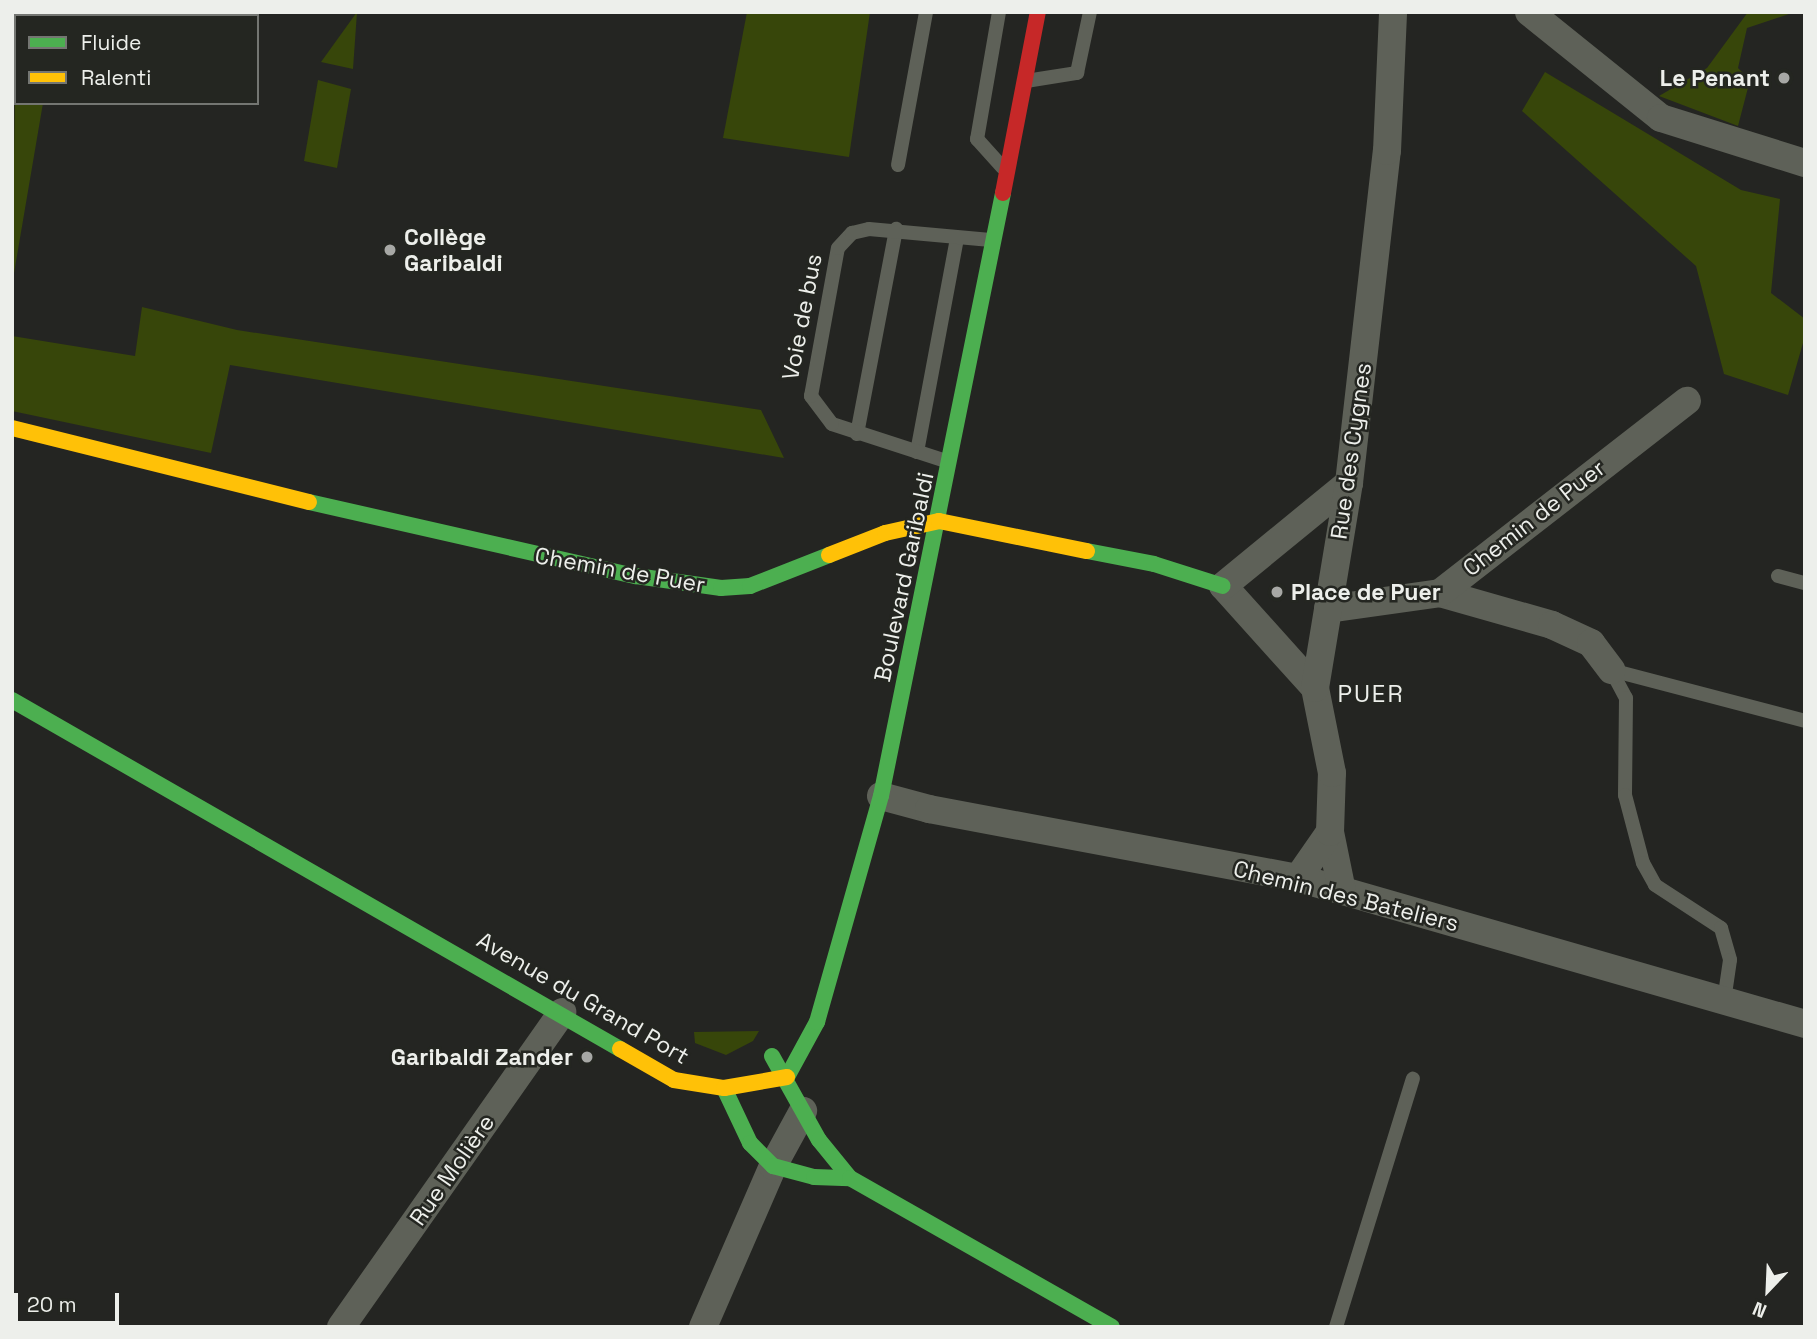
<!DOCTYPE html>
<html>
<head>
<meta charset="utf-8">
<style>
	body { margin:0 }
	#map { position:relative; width:1817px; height:1339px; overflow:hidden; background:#242522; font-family:"Space Grotesk",sans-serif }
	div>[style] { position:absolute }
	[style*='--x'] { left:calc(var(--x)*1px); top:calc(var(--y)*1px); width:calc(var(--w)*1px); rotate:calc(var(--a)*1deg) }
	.green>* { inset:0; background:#37460a }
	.lane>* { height:14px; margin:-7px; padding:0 7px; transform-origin:7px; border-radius:7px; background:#5e6158 }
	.street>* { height:28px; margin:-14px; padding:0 14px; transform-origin:14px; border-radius:14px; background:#5e6158 }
	.fast>* { height:16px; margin:-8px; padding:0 8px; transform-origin:8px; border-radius:8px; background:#4caf50 }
	.slow>* { height:16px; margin:-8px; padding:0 8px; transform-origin:8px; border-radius:8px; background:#ffc107 }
	.jam>* { height:16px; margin:-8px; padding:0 8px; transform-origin:8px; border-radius:8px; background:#c62828 }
	.dots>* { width:19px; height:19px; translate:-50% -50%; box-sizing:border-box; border:4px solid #242621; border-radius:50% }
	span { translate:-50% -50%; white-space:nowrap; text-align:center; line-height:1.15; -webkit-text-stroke:5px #242621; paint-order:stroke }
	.poi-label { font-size:23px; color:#edefeb; font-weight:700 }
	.right { translate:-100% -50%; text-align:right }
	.left { translate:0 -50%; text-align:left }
	.street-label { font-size:23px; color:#edefeb }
	.neighbourhood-label { font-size:24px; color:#edefeb; letter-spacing:2px }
	.frame { position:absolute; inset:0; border:14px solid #edefeb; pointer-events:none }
	.legend { position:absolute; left:14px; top:14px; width:245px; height:91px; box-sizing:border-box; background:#242621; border:2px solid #747672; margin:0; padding:9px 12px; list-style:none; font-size:21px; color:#edefeb }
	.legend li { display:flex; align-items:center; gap:14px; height:35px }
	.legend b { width:35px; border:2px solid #747672 }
	.north { position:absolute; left:1733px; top:1255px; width:70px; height:70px; -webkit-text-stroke:5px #242621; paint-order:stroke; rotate:203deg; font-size:19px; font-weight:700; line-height:28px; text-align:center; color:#edefeb }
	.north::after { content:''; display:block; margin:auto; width:24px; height:32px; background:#edefeb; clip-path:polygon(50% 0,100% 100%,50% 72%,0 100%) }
	.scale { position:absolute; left:14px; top:1293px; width:105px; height:32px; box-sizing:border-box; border:4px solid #edefeb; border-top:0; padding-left:9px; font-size:21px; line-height:24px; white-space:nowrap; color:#edefeb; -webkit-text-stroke:5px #242621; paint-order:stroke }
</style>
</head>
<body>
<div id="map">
	<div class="green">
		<div style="clip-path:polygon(357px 12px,353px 69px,321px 62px)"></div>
		<div style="clip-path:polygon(747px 12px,870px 12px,849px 157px,723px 138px)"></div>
		<div style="clip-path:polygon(1748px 12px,1795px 12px,1747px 28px,1738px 68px,1750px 80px,1738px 126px,1659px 96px,1707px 68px)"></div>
		<div style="clip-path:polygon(16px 28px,16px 103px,43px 103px,12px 285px)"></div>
		<div style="clip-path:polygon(1545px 72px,1741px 190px,1780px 199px,1771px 293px,1805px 319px,1805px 336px,1788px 395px,1724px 374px,1696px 266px,1522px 111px)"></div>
		<div style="clip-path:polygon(318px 80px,351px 89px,337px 168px,304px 161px)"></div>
		<div style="clip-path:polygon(142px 307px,237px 330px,761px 410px,784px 458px,230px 365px,211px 453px,12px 411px,12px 336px,135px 356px)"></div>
		<div style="clip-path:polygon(759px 1031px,753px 1041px,726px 1055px,695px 1043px,694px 1032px)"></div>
	</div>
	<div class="lane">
		<div style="--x:999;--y:12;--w:129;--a:99.8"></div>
		<div style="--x:977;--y:139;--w:38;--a:48"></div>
		<div style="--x:1026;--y:81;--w:52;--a:-8.9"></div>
		<div style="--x:1077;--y:73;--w:62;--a:-78"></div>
		<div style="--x:898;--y:165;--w:156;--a:-79.6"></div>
		<div style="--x:857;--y:434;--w:209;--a:-79.2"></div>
		<div style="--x:917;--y:452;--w:218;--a:-79.4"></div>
		<div style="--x:949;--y:462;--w:123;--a:-162"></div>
		<div style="--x:832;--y:424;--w:35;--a:-127"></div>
		<div style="--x:811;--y:396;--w:150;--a:-79.7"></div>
		<div style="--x:838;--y:248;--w:21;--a:-47"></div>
		<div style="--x:852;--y:233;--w:17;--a:-13"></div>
		<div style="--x:869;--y:229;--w:122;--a:5.2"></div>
		<div style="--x:1778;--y:576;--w:28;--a:15"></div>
		<div style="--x:1611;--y:670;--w:32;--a:62"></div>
		<div style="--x:1626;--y:698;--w:97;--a:90.6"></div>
		<div style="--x:1625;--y:795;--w:70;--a:75.2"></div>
		<div style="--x:1643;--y:863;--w:25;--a:61"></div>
		<div style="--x:1655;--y:885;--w:79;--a:33.1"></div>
		<div style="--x:1721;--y:928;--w:33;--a:74"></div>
		<div style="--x:1730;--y:960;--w:41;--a:98.3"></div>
		<div style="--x:1611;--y:670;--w:201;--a:14.7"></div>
		<div style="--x:1336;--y:1327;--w:260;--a:-72.8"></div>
	</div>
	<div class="street">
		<div style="--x:1529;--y:12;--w:169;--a:38.8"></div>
		<div style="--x:1661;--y:118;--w:151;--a:17.4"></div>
		<div style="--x:1440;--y:593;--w:116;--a:15.9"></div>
		<div style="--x:1552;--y:625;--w:43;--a:24.8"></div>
		<div style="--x:1591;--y:643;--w:34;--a:53"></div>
		<div style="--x:1328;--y:609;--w:113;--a:-8.1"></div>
		<div style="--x:1440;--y:593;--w:313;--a:-37.9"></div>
		<div style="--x:1315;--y:688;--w:137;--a:-132"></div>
		<div style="--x:1223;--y:586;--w:163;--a:-39.3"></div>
		<div style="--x:881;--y:796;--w:50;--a:15.2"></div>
		<div style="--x:929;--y:809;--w:375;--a:10.6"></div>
		<div style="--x:1298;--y:878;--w:528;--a:16.06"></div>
		<div style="--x:1330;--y:832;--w:60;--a:78.5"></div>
		<div style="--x:1298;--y:878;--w:56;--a:-55.2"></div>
		<div style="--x:1330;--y:832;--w:59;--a:-88.1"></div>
		<div style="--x:1332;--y:773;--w:87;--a:-101.3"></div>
		<div style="--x:1315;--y:688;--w:208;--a:-80.6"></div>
		<div style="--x:1349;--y:483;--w:334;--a:-83.5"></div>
		<div style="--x:1387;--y:151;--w:139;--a:-87.5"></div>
		<div style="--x:341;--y:1327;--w:385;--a:-54.9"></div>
		<div style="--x:703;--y:1327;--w:176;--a:-66.5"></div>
		<div style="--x:773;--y:1166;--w:63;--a:-61.4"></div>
	</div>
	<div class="fast">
		<div style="--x:309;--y:502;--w:335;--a:12.8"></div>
		<div style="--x:636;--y:576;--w:86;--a:8"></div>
		<div style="--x:721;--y:588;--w:29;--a:-4"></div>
		<div style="--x:750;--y:586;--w:85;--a:-21.4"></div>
		<div style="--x:1087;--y:551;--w:68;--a:11"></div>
		<div style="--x:1154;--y:564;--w:72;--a:17.7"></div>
		<div style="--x:12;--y:700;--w:701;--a:29.86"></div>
		<div style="--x:772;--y:1056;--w:96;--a:60.8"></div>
		<div style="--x:819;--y:1140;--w:49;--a:50.8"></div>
		<div style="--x:787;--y:1077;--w:63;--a:-61.4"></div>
		<div style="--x:817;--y:1022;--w:235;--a:-74.2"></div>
		<div style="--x:881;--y:796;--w:615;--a:-78.56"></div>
		<div style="--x:724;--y:1088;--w:61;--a:64.7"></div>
		<div style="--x:750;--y:1143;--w:33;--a:45"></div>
		<div style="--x:773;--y:1166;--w:42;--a:15"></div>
		<div style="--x:814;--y:1177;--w:36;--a:2"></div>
		<div style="--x:850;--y:1178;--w:301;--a:29.6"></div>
	</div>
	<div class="slow">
		<div style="--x:12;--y:428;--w:306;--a:14"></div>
		<div style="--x:829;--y:555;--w:60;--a:-21.4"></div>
		<div style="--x:885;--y:533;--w:55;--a:-12.5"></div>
		<div style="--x:939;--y:521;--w:151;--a:11.5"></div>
		<div style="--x:620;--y:1049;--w:62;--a:29.9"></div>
		<div style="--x:674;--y:1080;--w:51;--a:9.1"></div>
		<div style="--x:724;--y:1088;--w:64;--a:-9.9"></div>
	</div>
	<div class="jam">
		<div style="--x:1003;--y:193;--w:184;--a:-79.1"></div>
	</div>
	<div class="dots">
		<div style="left:1784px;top:78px;background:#a7a8a5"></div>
		<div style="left:390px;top:250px;background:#a7a8a5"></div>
		<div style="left:1277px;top:592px;background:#a7a8a5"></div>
		<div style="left:587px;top:1057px;background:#a7a8a5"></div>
	</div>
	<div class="poi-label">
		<span class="right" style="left:1770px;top:78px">Le Penant</span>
		<span class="left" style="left:404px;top:250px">Collège<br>Garibaldi</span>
		<span class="left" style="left:1291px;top:592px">Place de Puer</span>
		<span class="right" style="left:573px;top:1057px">Garibaldi Zander</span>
	</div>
	<div class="street-label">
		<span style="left:802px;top:317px;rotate:-79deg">Voie de bus</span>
		<span style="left:1351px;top:451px;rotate:-82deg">Rue des Cygnes</span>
		<span style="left:1534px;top:518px;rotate:-38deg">Chemin de Puer</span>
		<span style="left:620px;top:570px;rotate:10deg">Chemin de Puer</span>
		<span style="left:904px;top:577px;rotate:-78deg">Boulevard Garibaldi</span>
		<span style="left:1346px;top:896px;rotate:14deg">Chemin des Bateliers</span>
		<span style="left:583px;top:998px;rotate:30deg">Avenue du Grand Port</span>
		<span style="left:452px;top:1170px;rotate:-55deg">Rue Molière</span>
	</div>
	<div class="neighbourhood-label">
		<span style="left:1371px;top:694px">PUER</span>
	</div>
	<div class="frame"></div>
	<ul class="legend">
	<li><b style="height:9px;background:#4caf50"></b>Fluide</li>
	<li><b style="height:9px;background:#ffc107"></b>Ralenti</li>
	</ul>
	<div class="north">N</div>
	<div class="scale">20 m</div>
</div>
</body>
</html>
